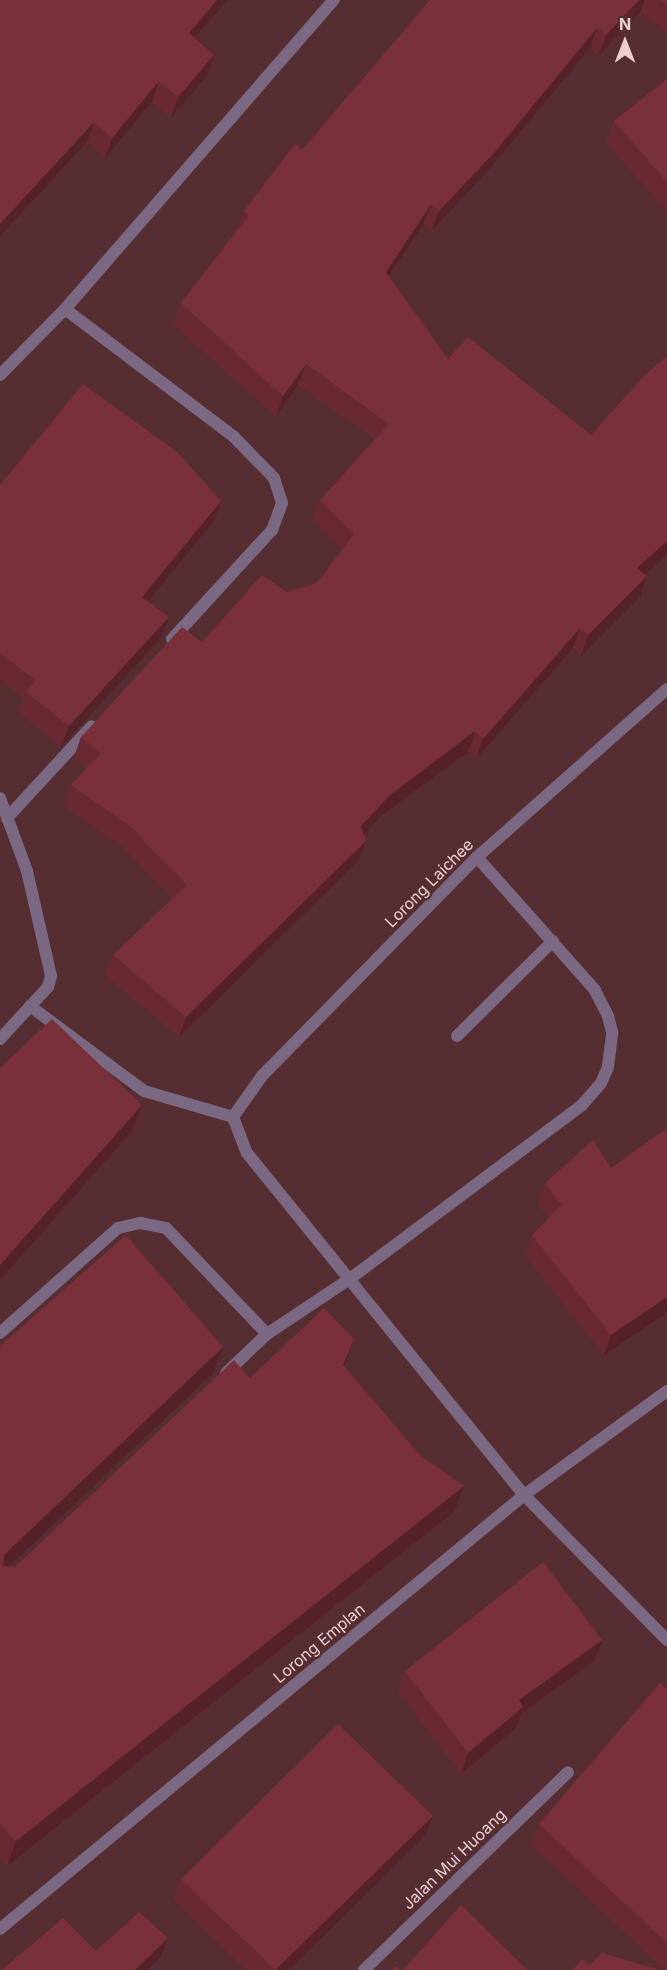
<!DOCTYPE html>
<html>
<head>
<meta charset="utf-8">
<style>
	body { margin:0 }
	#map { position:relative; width:667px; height:1970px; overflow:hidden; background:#562e32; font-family:Inter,sans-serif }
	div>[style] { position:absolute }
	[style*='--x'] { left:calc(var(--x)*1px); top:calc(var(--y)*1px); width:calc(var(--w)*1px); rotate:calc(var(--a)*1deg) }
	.service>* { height:12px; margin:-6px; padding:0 6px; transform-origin:6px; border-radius:6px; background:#7b6883 }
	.minor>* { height:12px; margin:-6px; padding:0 6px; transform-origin:6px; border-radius:6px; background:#7b6883 }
	.wall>* { inset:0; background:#692932 }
	.shaded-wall>* { inset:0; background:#552229 }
	.building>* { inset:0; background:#7a303a }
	span { translate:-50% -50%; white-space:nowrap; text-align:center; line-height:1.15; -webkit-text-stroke:5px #562e32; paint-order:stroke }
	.street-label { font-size:16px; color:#e9cfd0 }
	.north { position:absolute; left:595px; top:12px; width:60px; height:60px; -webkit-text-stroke:4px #562e32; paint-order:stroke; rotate:0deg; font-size:16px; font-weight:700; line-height:24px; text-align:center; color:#e9cfd0 }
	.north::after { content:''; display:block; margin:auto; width:21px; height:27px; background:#e9cfd0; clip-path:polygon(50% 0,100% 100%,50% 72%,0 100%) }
</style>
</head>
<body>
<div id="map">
	<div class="service">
		<div style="--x:30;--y:1006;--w:142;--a:36.7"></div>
		<div style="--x:144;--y:1091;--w:93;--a:16.3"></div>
		<div style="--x:457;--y:1036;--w:135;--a:-44.7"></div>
		<div style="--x:351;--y:1278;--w:289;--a:-36.8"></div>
		<div style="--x:582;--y:1105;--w:29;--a:-49"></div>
		<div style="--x:601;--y:1083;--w:17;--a:-66"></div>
		<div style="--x:608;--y:1067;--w:35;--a:-83"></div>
		<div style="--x:612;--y:1032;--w:16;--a:-104"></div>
		<div style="--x:608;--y:1016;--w:29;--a:-117"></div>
		<div style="--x:595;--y:990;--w:178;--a:-131.6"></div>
		<div style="--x:226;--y:1373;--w:57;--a:-43.6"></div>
	</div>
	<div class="minor">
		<div style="--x:65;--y:309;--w:212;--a:37.1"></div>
		<div style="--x:234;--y:437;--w:57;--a:45.7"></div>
		<div style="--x:274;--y:478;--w:26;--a:72"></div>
		<div style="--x:282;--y:503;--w:29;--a:110"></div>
		<div style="--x:272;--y:530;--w:148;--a:132.5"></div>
		<div style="--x:0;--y:375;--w:93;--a:-45.4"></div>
		<div style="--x:65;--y:309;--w:410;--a:-49"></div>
		<div style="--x:667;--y:689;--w:254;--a:138.5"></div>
		<div style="--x:477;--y:857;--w:307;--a:134.5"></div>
		<div style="--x:262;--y:1076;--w:50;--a:125.3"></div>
		<div style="--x:233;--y:1117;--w:39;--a:69"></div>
		<div style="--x:247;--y:1153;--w:440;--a:51"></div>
		<div style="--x:524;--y:1495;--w:204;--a:45.4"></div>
		<div style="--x:0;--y:798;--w:78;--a:69.7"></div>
		<div style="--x:27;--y:871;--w:108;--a:77.1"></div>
		<div style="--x:51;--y:976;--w:11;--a:105"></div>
		<div style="--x:48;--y:987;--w:71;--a:132.7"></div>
		<div style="--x:7;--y:818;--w:125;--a:-47.3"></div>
		<div style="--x:0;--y:1333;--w:158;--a:-41.7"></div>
		<div style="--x:118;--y:1228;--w:23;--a:-13"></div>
		<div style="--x:140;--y:1223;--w:26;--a:11"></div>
		<div style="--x:166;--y:1228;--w:146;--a:46.4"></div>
		<div style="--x:267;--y:1334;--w:101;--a:-33.7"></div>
		<div style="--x:0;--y:1929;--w:680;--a:-39.63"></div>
		<div style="--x:524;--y:1495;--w:177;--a:-36"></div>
		<div style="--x:364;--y:1970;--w:284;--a:-44.1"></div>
	</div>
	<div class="wall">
		<div style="clip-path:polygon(0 0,228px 0,195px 38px,214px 55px,207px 76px,171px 118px,152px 102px,105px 158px,87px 142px,0 236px)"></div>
		<div style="clip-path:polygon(430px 0,667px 0,667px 32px,640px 12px,598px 56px,590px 48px,486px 173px,431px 231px,423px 225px,389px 276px,448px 359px,591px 435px,667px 356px,667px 555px,645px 575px,647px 576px,640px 597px,581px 656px,573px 648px,476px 759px,468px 752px,382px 815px,364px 835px,366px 841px,358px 861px,179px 1037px,105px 975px,113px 955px,173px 899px,124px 848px,64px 806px,71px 785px,87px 768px,74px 757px,81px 737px,202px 642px,287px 592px,317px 583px,342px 550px,313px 520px,320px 500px,375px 439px,298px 385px,276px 417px,173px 324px,181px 303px,238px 229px,244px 211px,302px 150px)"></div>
		<div style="clip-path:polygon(667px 79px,667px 211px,606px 142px,614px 121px)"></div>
		<div style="clip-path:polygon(0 485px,221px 501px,214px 521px,147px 602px,161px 638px,61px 747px,18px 712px,24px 698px,0 680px)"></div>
		<div style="clip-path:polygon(667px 1128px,667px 1313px,604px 1355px,525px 1256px,532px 1235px,549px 1219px,538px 1204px,545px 1183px,611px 1168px)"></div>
		<div style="clip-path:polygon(0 1346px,214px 1372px,9px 1566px,15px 1567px,250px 1378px,344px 1366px,420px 1455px,464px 1486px,455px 1511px,7px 1866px,0 1859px)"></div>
		<div style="clip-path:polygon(595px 1660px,521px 1714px,516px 1728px,461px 1774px,398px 1691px,405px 1671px)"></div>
		<div style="clip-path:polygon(667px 1689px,667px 1970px,665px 1970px,531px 1845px,539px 1824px)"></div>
		<div style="clip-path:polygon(433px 1816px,425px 1836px,289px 1970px,246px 1970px,173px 1899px,181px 1879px)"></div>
	</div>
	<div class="shaded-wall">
		<div style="clip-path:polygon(217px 0,228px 0,181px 53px,189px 33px)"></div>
		<div style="clip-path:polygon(639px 0,645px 0,640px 12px,598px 56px,606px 35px)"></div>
		<div style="clip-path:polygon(597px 28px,590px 48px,486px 173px,431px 231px,439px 211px)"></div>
		<div style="clip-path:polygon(214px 55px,207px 76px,171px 118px,178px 97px)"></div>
		<div style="clip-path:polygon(159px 81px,152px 102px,105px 158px,112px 138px)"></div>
		<div style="clip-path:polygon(94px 122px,87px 142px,0 236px,0 224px)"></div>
		<div style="clip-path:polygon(431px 204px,423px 225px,378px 292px,386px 272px)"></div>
		<div style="clip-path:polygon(306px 364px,298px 385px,276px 417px,283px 396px)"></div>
		<div style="clip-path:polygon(221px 501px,214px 521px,134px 618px,142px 597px)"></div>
		<div style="clip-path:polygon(667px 541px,667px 555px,629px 589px,637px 568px)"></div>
		<div style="clip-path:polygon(647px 576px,640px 597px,581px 656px,588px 635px)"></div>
		<div style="clip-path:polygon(169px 617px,161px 638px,61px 747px,69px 726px)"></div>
		<div style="clip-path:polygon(580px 628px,573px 648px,476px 759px,483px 739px)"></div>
		<div style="clip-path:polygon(475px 731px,468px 752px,382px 815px,353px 847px,361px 826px,390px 795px)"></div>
		<div style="clip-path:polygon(366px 841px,358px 861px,179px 1037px,186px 1017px)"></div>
		<div style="clip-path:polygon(142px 1105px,132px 1131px,0 1280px,0 1265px)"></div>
		<div style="clip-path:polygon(667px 1297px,667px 1313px,604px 1355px,611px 1335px)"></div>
		<div style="clip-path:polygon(354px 1339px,345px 1365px,333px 1390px,343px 1365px)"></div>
		<div style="clip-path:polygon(223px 1347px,214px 1372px,0 1575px,4px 1555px)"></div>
		<div style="clip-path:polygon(464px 1486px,455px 1511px,7px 1866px,16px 1841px)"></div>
		<div style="clip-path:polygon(602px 1640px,595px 1660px,521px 1714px,516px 1728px,461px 1774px,468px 1753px,519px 1700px)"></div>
		<div style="clip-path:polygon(433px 1816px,425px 1836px,289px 1970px,276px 1970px)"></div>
		<div style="clip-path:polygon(168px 1938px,160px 1958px,148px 1970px,135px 1970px)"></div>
	</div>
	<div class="building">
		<div style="clip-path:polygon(0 0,217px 0,189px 33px,214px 55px,178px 97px,159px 81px,112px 138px,94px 122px,0 224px)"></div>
		<div style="clip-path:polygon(430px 0,639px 0,606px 35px,597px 28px,494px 153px,439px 211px,431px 204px,386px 272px,448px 359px,468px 337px,591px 435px,644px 376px,667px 356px,667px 541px,637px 568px,647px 576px,588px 635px,580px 628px,483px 739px,475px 731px,390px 795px,361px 826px,366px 841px,186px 1017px,113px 955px,187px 885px,131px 827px,71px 785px,101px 753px,81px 737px,182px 627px,202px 642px,262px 575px,287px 592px,317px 583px,354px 534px,320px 500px,389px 424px,306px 364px,283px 396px,181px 303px,249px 215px,244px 211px,295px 144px,302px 150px)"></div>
		<div style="clip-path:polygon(660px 0,667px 0,667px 5px)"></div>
		<div style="clip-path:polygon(667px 79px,667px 182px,614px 121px)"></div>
		<div style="clip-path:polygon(83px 384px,177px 452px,221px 501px,142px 597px,169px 617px,69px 726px,26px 692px,36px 681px,0 653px,0 485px)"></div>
		<div style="clip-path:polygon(52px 1019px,142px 1105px,0 1265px,0 1068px)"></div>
		<div style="clip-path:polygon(667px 1128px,667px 1297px,611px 1335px,532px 1235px,562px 1205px,545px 1183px,593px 1140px,611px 1168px)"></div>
		<div style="clip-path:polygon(126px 1235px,223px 1347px,4px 1555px,3px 1566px,15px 1567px,234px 1360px,250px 1378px,324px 1308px,354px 1339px,343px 1365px,420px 1455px,464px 1486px,16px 1841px,0 1824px,0 1346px)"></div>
		<div style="clip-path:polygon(543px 1562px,602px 1640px,519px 1700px,523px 1707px,468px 1753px,405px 1671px)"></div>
		<div style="clip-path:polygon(660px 1683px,667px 1689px,667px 1943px,539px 1824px)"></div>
		<div style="clip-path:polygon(338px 1724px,433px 1816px,275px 1970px,181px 1879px)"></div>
		<div style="clip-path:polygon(461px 1905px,527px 1970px,403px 1970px)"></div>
		<div style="clip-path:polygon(139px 1912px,168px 1938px,135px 1970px,2px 1970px,63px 1918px,96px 1951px)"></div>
		<div style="clip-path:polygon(602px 1953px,660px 1970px,573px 1970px,582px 1959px,589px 1966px)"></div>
		<div style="clip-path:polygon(396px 1966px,400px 1970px,392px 1970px)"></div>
	</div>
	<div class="street-label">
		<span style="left:429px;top:883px;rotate:-45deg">Lorong Laichee</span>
		<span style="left:319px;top:1643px;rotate:-40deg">Lorong Emplan</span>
		<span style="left:454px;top:1859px;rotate:-44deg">Jalan Mui Huoang</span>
	</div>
	<div class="north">N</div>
</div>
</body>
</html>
